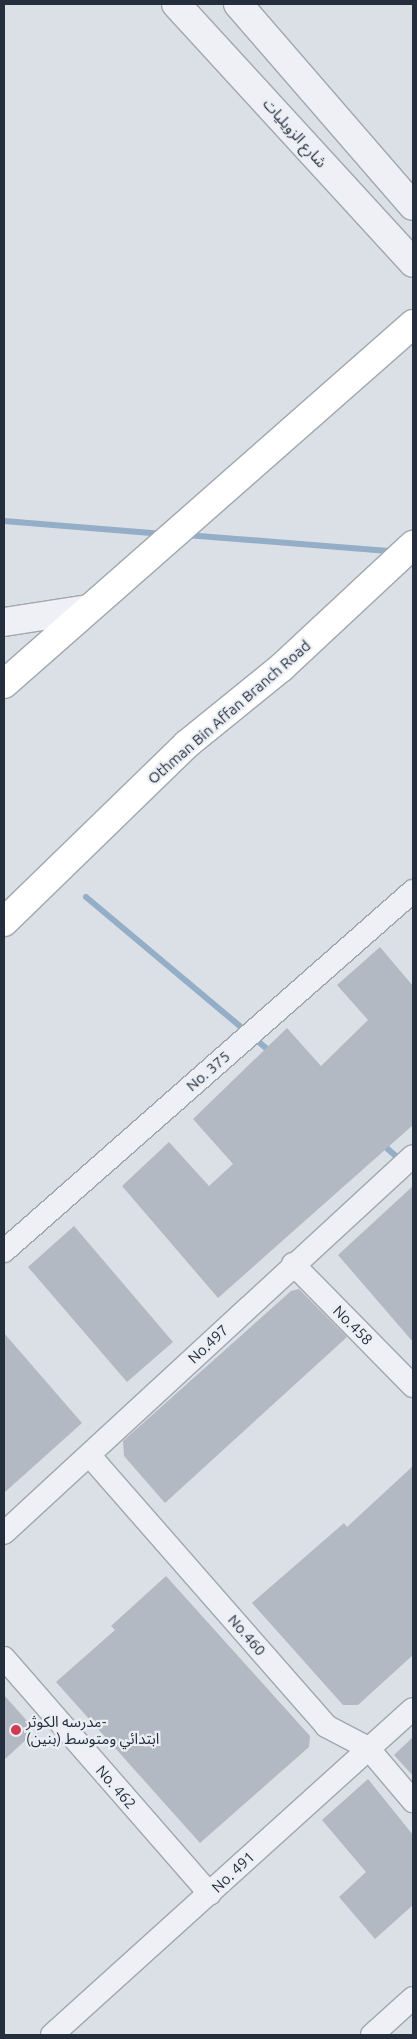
<!DOCTYPE html>
<html>
<head>
<meta charset="utf-8">
<style>
	body { margin:0 }
	#map { position:relative; width:417px; height:2039px; overflow:hidden; background:#dbe0e6; font-family:Ubuntu,"Noto Sans Arabic",sans-serif }
	div>[style] { position:absolute }
	[style*='--x'] { left:calc(var(--x)*1px); top:calc(var(--y)*1px); width:calc(var(--w)*1px); rotate:calc(var(--a)*1deg) }
	.stream>* { height:6px; margin:-3px; padding:0 3px; transform-origin:3px; border-radius:3px; background:#95aec8 }
	.building>* { inset:0; background:#b3b9c3 }
	.roads { filter:drop-shadow(1px 0 #a1a7b0) drop-shadow(-1px 0 #a1a7b0) drop-shadow(0 1px #a1a7b0) drop-shadow(0 -1px #a1a7b0) }
	.minor>* { height:22px; margin:-11px; padding:0 11px; transform-origin:11px; border-radius:11px; background:#eef0f5 }
	.tertiary>* { height:28px; margin:-14px; padding:0 14px; transform-origin:14px; border-radius:14px; background:#eef0f5 }
	.secondary>* { height:28px; margin:-14px; padding:0 14px; transform-origin:14px; border-radius:14px; background:#fff }
	.dots>* { width:14px; height:14px; translate:-50% -50%; box-sizing:border-box; border:2px solid #ebeff4; border-radius:50% }
	span { translate:-50% -50%; white-space:nowrap; text-align:center; line-height:1.15; -webkit-text-stroke:4.5px #ebeff4; paint-order:stroke }
	.street-label { font-size:15px; color:#252e3d }
	.poi-label { font-size:15px; color:#252e3d }
	.left { translate:0 -50%; text-align:left }
	.frame { position:absolute; inset:0; border:5px solid #252e3d; pointer-events:none }
</style>
</head>
<body>
<div id="map">
	<div class="stream">
		<div style="--x:4;--y:521;--w:160;--a:4.7"></div>
		<div style="--x:186;--y:535;--w:206;--a:4.5"></div>
		<div style="--x:86;--y:897;--w:243;--a:40"></div>
		<div style="--x:382;--y:1144;--w:28;--a:41"></div>
	</div>
	<div class="building">
		<div style="clip-path:polygon(380px 947px,413px 986px,413px 1125px,218px 1298px,122px 1186px,169px 1142px,209px 1186px,233px 1164px,193px 1119px,287px 1028px,321px 1066px,368px 1020px,337px 985px)"></div>
		<div style="clip-path:polygon(413px 1186px,413px 1342px,338px 1255px)"></div>
		<div style="clip-path:polygon(74px 1226px,173px 1342px,127px 1382px,28px 1267px)"></div>
		<div style="clip-path:polygon(299px 1289px,347px 1337px,165px 1503px,124px 1456px,123px 1441px,291px 1291px)"></div>
		<div style="clip-path:polygon(4px 1333px,82px 1423px,4px 1493px)"></div>
		<div style="clip-path:polygon(413px 1466px,413px 1655px,358px 1705px,343px 1705px,252px 1603px,344px 1523px,347px 1527px)"></div>
		<div style="clip-path:polygon(166px 1576px,310px 1736px,309px 1747px,200px 1843px,56px 1682px,115px 1630px,111px 1626px)"></div>
		<div style="clip-path:polygon(4px 1695px,28px 1722px,29px 1737px,4px 1760px)"></div>
		<div style="clip-path:polygon(413px 1737px,413px 1776px,394px 1755px)"></div>
		<div style="clip-path:polygon(368px 1779px,413px 1835px,413px 1905px,375px 1939px,339px 1897px,366px 1872px,322px 1820px)"></div>
	</div>
	<div class="roads">
		<div class="minor">
			<div style="--x:4;--y:1251;--w:545;--a:-41.35"></div>
			<div style="--x:293;--y:1264;--w:171;--a:45.5"></div>
			<div style="--x:90;--y:1456;--w:359;--a:48.8"></div>
			<div style="--x:326;--y:1726;--w:47;--a:27.6"></div>
			<div style="--x:368;--y:1748;--w:70;--a:49.7"></div>
			<div style="--x:4;--y:1533;--w:556;--a:-42.67"></div>
			<div style="--x:4;--y:1658;--w:313;--a:48.9"></div>
			<div style="--x:52;--y:2035;--w:486;--a:-42.1"></div>
			<div style="--x:372;--y:2035;--w:55;--a:-42.1"></div>
		</div>
		<div class="tertiary">
			<div style="--x:176;--y:4;--w:351;--a:47.5"></div>
			<div style="--x:238;--y:4;--w:267;--a:49.1"></div>
			<div style="--x:4;--y:622;--w:85;--a:-8.8"></div>
		</div>
		<div class="secondary">
			<div style="--x:4;--y:684;--w:545;--a:-41.35"></div>
			<div style="--x:4;--y:922;--w:255;--a:-44.2"></div>
			<div style="--x:187;--y:744;--w:122;--a:-39"></div>
			<div style="--x:282;--y:667;--w:179;--a:-43"></div>
		</div>
	</div>
	<div class="dots">
		<div style="left:16px;top:1730px;background:#d13a51"></div>
	</div>
	<div class="street-label">
		<span style="left:295px;top:133px;rotate:48deg">شارع الزويليات</span>
		<span style="left:229px;top:712px;rotate:-41deg">Othman Bin Affan Branch Road</span>
		<span style="left:208px;top:1071px;rotate:-41deg">No. 375</span>
		<span style="left:353px;top:1325px;rotate:45deg">No.458</span>
		<span style="left:208px;top:1344px;rotate:-43deg">No.497</span>
		<span style="left:247px;top:1635px;rotate:49deg">No.460</span>
		<span style="left:116px;top:1787px;rotate:49deg">No. 462</span>
		<span style="left:233px;top:1872px;rotate:-43deg">No. 491</span>
	</div>
	<div class="poi-label">
		<span class="left" style="left:26px;top:1730px">مدرسه الكوثر-<br>ابتدائي ومتوسط (بنين)</span>
	</div>
	<div class="frame"></div>
</div>
</body>
</html>
